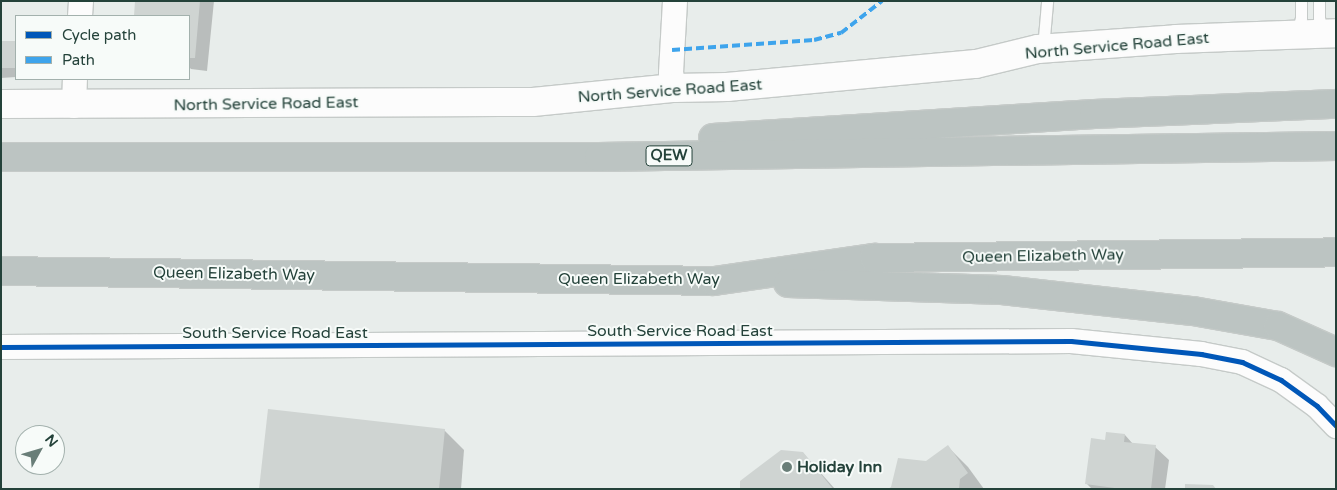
<!DOCTYPE html>
<html>
<head>
<meta charset="utf-8">
<style>
	body { margin:0 }
	#map { position:relative; width:1337px; height:490px; overflow:hidden; background:#e8edeb; font-family:"Varela Round",sans-serif }
	div>[style] { position:absolute }
	[style*='--x'] { left:calc(var(--x)*1px); top:calc(var(--y)*1px); width:calc(var(--w)*1px); rotate:calc(var(--a)*1deg) }
	.shadow>* { inset:0; background:#0003 }
	.building>* { inset:0; background:#cfd4d2 }
	.roads { filter:drop-shadow(1px 0 #c5cac8) drop-shadow(-1px 0 #c5cac8) drop-shadow(0 1px #c5cac8) drop-shadow(0 -1px #c5cac8) }
	.service>* { height:11px; margin:-5.5px; padding:0 5.5px; transform-origin:5.5px; border-radius:5.5px; background:#fcfcfc }
	.minor>* { height:24px; margin:-12px; padding:0 12px; transform-origin:12px; border-radius:12px; background:#fcfcfc }
	.tertiary>* { height:28px; margin:-14px; padding:0 14px; transform-origin:14px; border-radius:14px; background:#fcfcfc }
	.motorway>* { height:28px; margin:-14px; padding:0 14px; transform-origin:14px; border-radius:14px; background:#bcc4c2 }
	.quiet>* { height:4px; margin-top:-2px; transform-origin:0; background:repeating-linear-gradient(90deg,#3ea4ec 0 8px,transparent 0 12px) }
	.cycleway>* { height:5px; margin:-2.5px; padding:0 2.5px; transform-origin:2.5px; border-radius:2.5px; background:#0057b8 }
	.dots>* { width:14px; height:14px; translate:-50% -50%; box-sizing:border-box; border:2px solid #f7fbf9; border-radius:50% }
	span { translate:-50% -50%; white-space:nowrap; text-align:center; line-height:1.15; -webkit-text-stroke:4px #f7fbf9; paint-order:stroke }
	.shield-label span { padding:1px 4px; background:#f7fbf9; border:1px solid; border-radius:4px; -webkit-text-stroke-width:0 }
	.shield-label { font-size:15px; color:#24423a; font-weight:700 }
	.street-label { font-size:16px; color:#24423a }
	.poi-label { font-size:16px; color:#24423a; font-weight:700 }
	.left { translate:0 -50%; text-align:left }
	.frame { position:absolute; inset:0; border:2px solid #24423a; pointer-events:none }
	.legend { position:absolute; left:15px; top:15px; width:175px; height:65px; box-sizing:border-box; background:#f7fbf9; border:1px solid #a3b1ad; margin:0; padding:6px 9px; list-style:none; font-size:15px; color:#24423a }
	.legend li { display:flex; align-items:center; gap:10px; height:25px }
	.legend b { width:25px; border:1px solid #a3b1ad }
	.north { position:absolute; left:15px; top:425px; width:50px; height:50px; box-sizing:border-box; background:#f7fbf9; border:1px solid #a3b1ad; border-radius:50%; rotate:51deg; font-size:14px; font-weight:700; line-height:20px; text-align:center; color:#24423a }
	.north::after { content:''; display:block; margin:auto; width:18px; height:22px; background:#697e78; clip-path:polygon(50% 0,100% 100%,50% 72%,0 100%) }
</style>
</head>
<body>
<div id="map">
	<div class="shadow">
		<div style="clip-path:polygon(136px 1px,214px 1px,207px 71px,191px 69px,189px 67px,189px 16px,135px 16px)"></div>
		<div style="clip-path:polygon(1px 42px,16px 43px,16px 77px,1px 78px)"></div>
		<div style="clip-path:polygon(444px 430px,464px 450px,461px 489px,260px 489px)"></div>
		<div style="clip-path:polygon(1125px 435px,1133px 444px,1155px 447px,1169px 460px,1165px 489px,1092px 489px,1087px 484px,1107px 441px)"></div>
		<div style="clip-path:polygon(948px 447px,968px 467px,984px 489px,890px 489px)"></div>
		<div style="clip-path:polygon(803px 453px,835px 489px,741px 489px)"></div>
	</div>
	<div class="building">
		<div style="clip-path:polygon(135px 1px,200px 1px,195px 58px,189px 58px,189px 16px,134px 16px)"></div>
		<div style="clip-path:polygon(1px 41px,16px 41px,16px 68px,1px 68px)"></div>
		<div style="clip-path:polygon(268px 409px,445px 429px,439px 489px,259px 489px)"></div>
		<div style="clip-path:polygon(1106px 432px,1125px 434px,1124px 442px,1156px 445px,1151px 489px,1122px 489px,1085px 484px,1091px 438px,1105px 440px)"></div>
		<div style="clip-path:polygon(948px 445px,968px 473px,960px 479px,959px 489px,888px 489px,891px 487px,898px 458px,926px 461px)"></div>
		<div style="clip-path:polygon(781px 450px,803px 452px,833px 489px,740px 489px,740px 481px)"></div>
		<div style="clip-path:polygon(1185px 484px,1213px 485px,1216px 489px,1185px 489px)"></div>
	</div>
	<div class="roads">
		<div class="service">
			<div style="--x:1319;--y:1;--w:17;--a:90"></div>
			<div style="--x:1319;--y:18;--w:16;--a:75"></div>
			<div style="--x:1297;--y:33;--w:16;--a:-75"></div>
			<div style="--x:1301;--y:18;--w:17;--a:-90"></div>
			<div style="--x:1039;--y:48;--w:12;--a:-66"></div>
			<div style="--x:1044;--y:37;--w:36;--a:-85"></div>
		</div>
		<div class="minor">
			<div style="--x:80;--y:16;--w:15;--a:-86"></div>
			<div style="--x:674;--y:88;--w:15;--a:-101"></div>
			<div style="--x:671;--y:73;--w:72;--a:-86.8"></div>
			<div style="--x:74;--y:106;--w:27;--a:-88"></div>
			<div style="--x:1;--y:347;--w:1070;--a:-0.32"></div>
			<div style="--x:1071;--y:341;--w:131;--a:5.7"></div>
			<div style="--x:1201;--y:354;--w:42;--a:11"></div>
			<div style="--x:1242;--y:362;--w:43;--a:24.8"></div>
			<div style="--x:1281;--y:380;--w:44;--a:35.8"></div>
			<div style="--x:1317;--y:406;--w:28;--a:46"></div>
		</div>
		<div class="tertiary">
			<div style="--x:1;--y:104;--w:532;--a:-0.22"></div>
			<div style="--x:533;--y:102;--w:142;--a:-5.7"></div>
			<div style="--x:674;--y:88;--w:53;--a:-1.1"></div>
			<div style="--x:727;--y:87;--w:250;--a:-5.3"></div>
			<div style="--x:976;--y:64;--w:64;--a:-13.6"></div>
			<div style="--x:1038;--y:49;--w:138;--a:-4.1"></div>
			<div style="--x:1176;--y:39;--w:160;--a:-2.1"></div>
		</div>
		<div class="motorway">
			<div style="--x:713;--y:138;--w:382;--a:-3.6"></div>
			<div style="--x:1094;--y:114;--w:242;--a:-2.4"></div>
			<div style="--x:1;--y:157;--w:598;--a:0"></div>
			<div style="--x:599;--y:157;--w:737;--a:-0.86"></div>
			<div style="--x:1;--y:271;--w:713;--a:0.8"></div>
			<div style="--x:714;--y:281;--w:162;--a:-8.2"></div>
			<div style="--x:874;--y:258;--w:462;--a:-0.7"></div>
			<div style="--x:788;--y:283;--w:214;--a:1.9"></div>
			<div style="--x:1002;--y:290;--w:192;--a:6.3"></div>
			<div style="--x:1193;--y:311;--w:86;--a:10"></div>
			<div style="--x:1278;--y:326;--w:64;--a:24.1"></div>
		</div>
	</div>
	<div class="quiet">
		<div style="--x:672;--y:50;--w:142;--a:-4"></div>
		<div style="--x:814;--y:40;--w:28;--a:-15"></div>
		<div style="--x:841;--y:33;--w:52;--a:-38"></div>
	</div>
	<div class="cycleway">
		<div style="--x:1;--y:347;--w:1070;--a:-0.32"></div>
		<div style="--x:1071;--y:341;--w:131;--a:5.7"></div>
		<div style="--x:1201;--y:354;--w:42;--a:11"></div>
		<div style="--x:1242;--y:362;--w:43;--a:24.8"></div>
		<div style="--x:1281;--y:380;--w:44;--a:35.8"></div>
		<div style="--x:1317;--y:406;--w:28;--a:46"></div>
	</div>
	<div class="dots">
		<div style="left:787px;top:467px;background:#697e78"></div>
	</div>
	<div class="shield-label">
		<span style="left:669px;top:156px">QEW</span>
	</div>
	<div class="street-label">
		<span style="left:1117px;top:46px;rotate:-5deg">North Service Road East</span>
		<span style="left:670px;top:91px;rotate:-4deg">North Service Road East</span>
		<span style="left:266px;top:104px;rotate:-1deg">North Service Road East</span>
		<span style="left:1043px;top:256px;rotate:-1deg">Queen Elizabeth Way</span>
		<span style="left:234px;top:274px;rotate:1deg">Queen Elizabeth Way</span>
		<span style="left:639px;top:279px">Queen Elizabeth Way</span>
		<span style="left:680px;top:331px">South Service Road East</span>
		<span style="left:275px;top:333px">South Service Road East</span>
	</div>
	<div class="poi-label">
		<span class="left" style="left:797px;top:467px">Holiday Inn</span>
	</div>
	<div class="frame"></div>
	<ul class="legend">
	<li><b style="height:6px;background:#0057b8"></b>Cycle path</li>
	<li><b style="height:6px;background:#3ea4ec"></b>Path</li>
	</ul>
	<div class="north">N</div>
</div>
</body>
</html>
